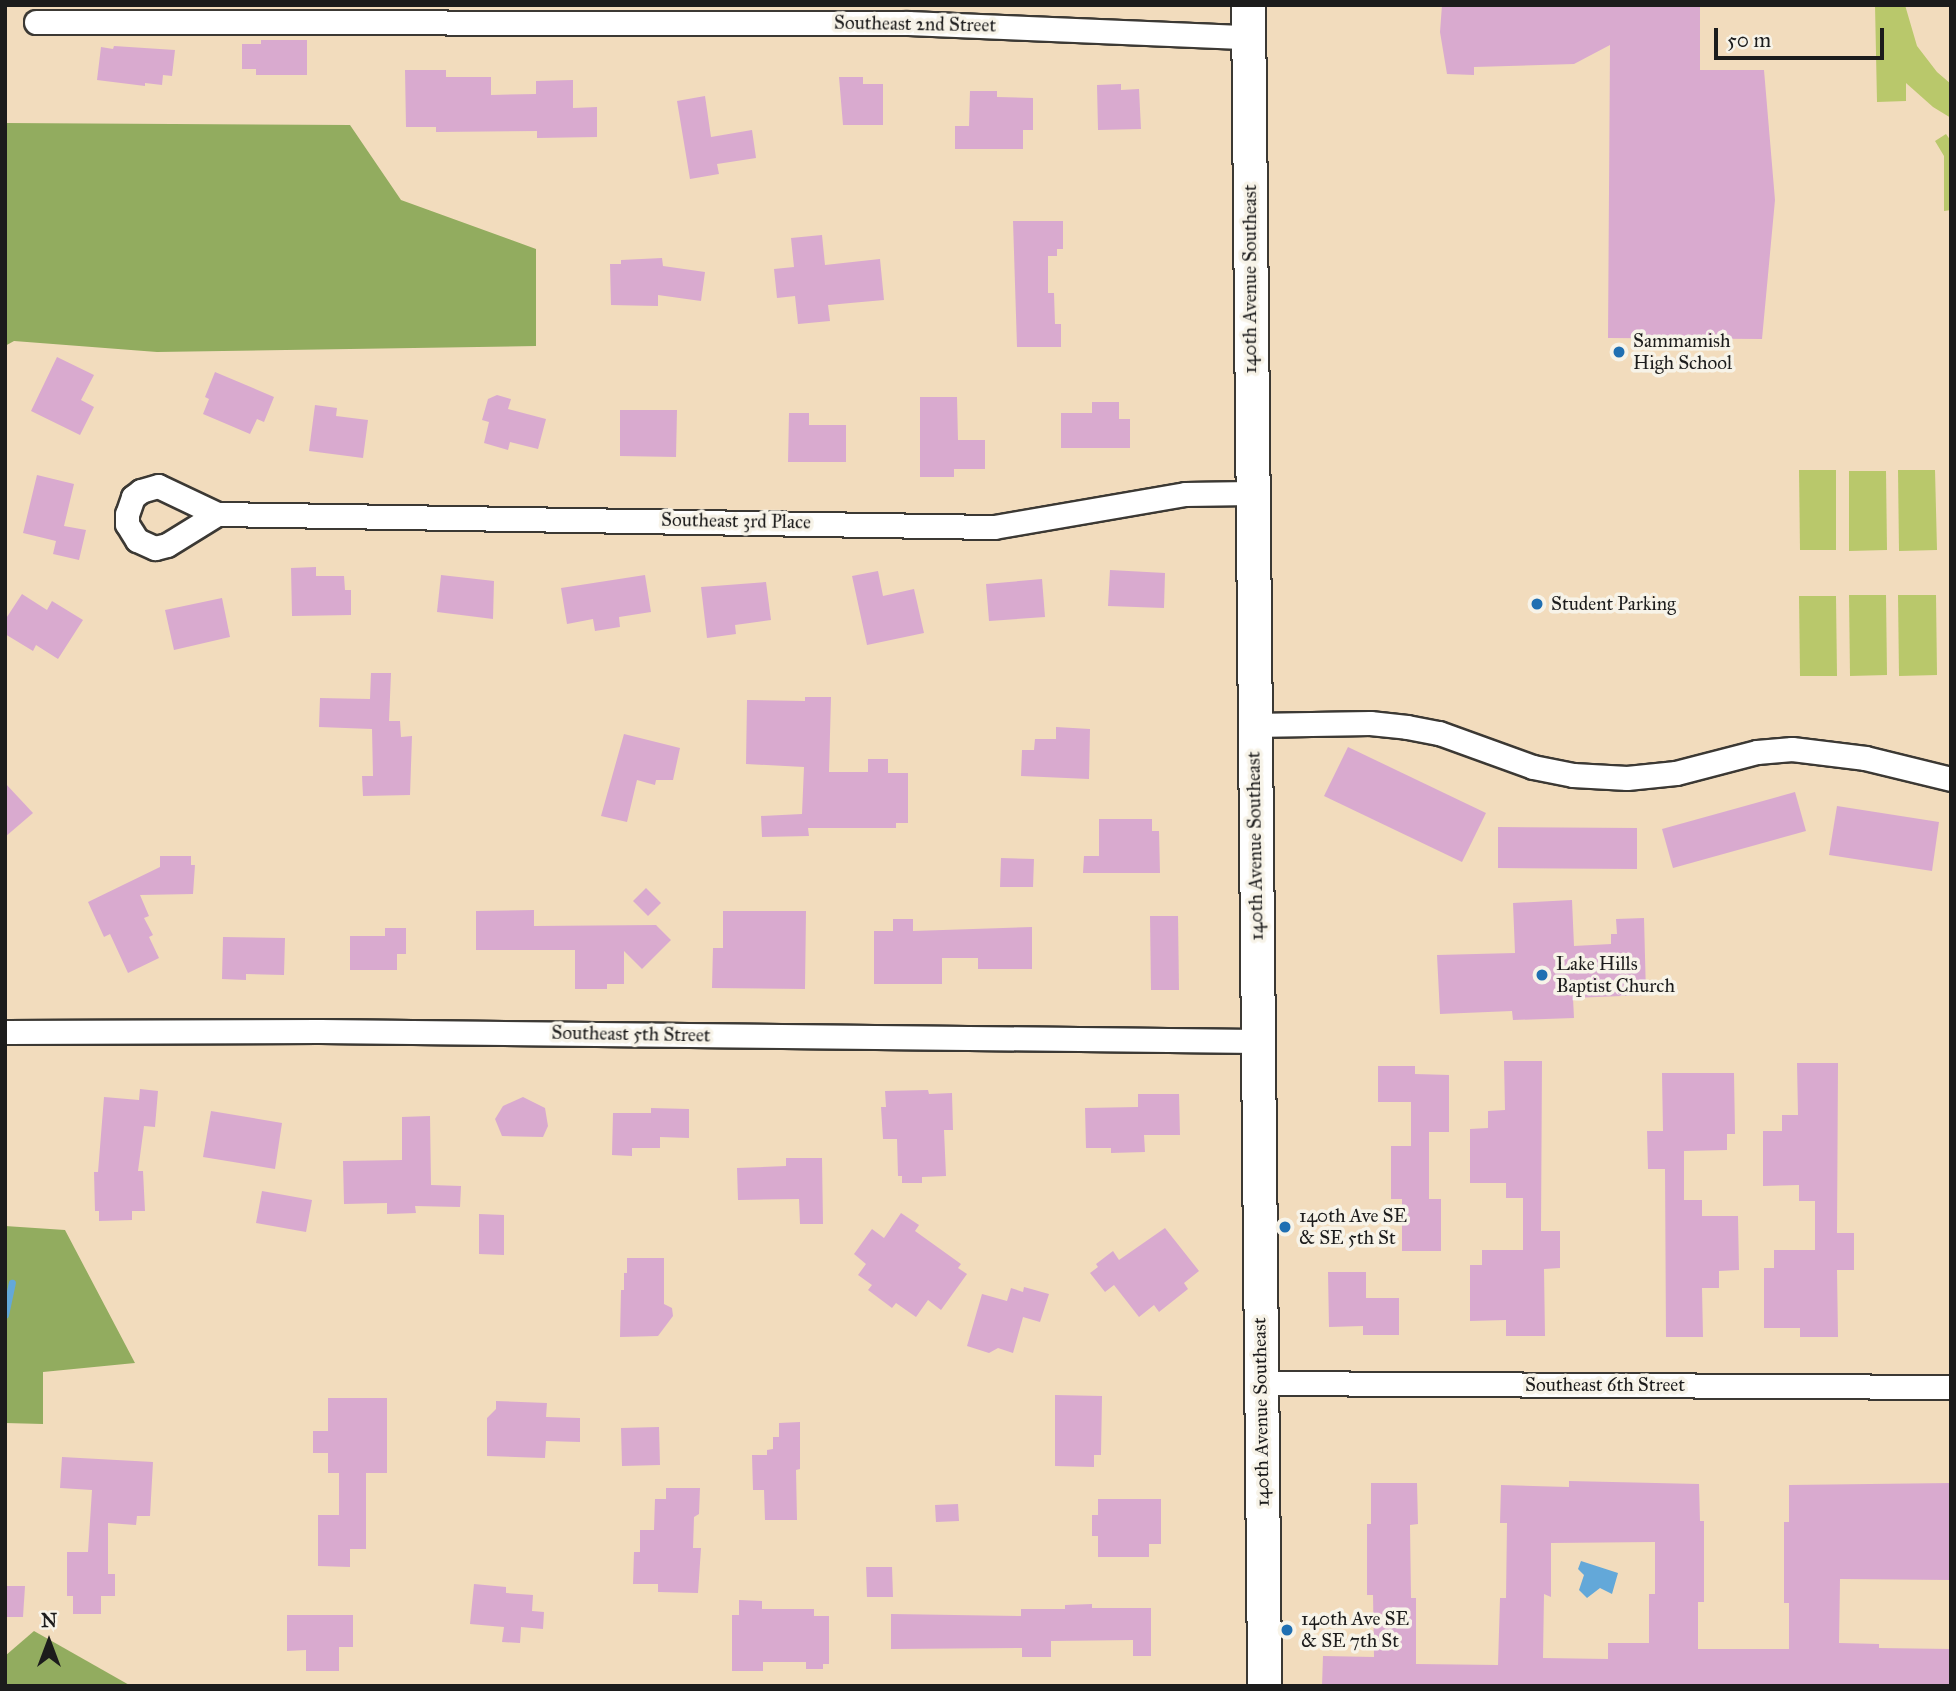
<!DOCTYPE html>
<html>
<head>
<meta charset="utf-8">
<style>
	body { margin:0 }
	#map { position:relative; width:1956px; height:1691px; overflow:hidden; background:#f2dcbd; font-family:"IM FELL Great Primer",serif }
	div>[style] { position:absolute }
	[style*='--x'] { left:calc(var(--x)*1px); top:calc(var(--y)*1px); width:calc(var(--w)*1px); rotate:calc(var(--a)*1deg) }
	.green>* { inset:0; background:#b9c86b }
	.forest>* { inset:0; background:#92ac5f }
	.water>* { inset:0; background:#63a8d9 }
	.stream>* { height:7px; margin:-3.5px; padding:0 3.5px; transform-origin:3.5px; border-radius:3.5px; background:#63a8d9 }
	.building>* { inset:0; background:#d9aacf }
	.roads { filter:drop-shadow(2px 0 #3c3934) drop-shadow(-2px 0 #3c3934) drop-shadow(0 2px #3c3934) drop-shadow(0 -2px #3c3934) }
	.street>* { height:23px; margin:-11.5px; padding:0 11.5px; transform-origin:11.5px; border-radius:11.5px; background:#fff }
	.secondary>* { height:33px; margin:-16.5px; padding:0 16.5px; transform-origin:16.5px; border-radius:16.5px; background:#fff }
	.dots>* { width:19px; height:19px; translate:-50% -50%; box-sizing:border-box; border:4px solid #f7f3e8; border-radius:50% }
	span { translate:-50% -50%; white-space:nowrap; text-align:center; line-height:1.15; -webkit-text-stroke:7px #f7f3e8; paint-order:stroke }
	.street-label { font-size:19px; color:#1c1c1c }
	.poi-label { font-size:19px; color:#1c1c1c }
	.left { translate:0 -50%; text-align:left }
	.frame { position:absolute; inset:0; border:7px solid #1c1c1c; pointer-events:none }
	.north { position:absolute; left:14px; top:1607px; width:70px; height:70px; -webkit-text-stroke:5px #f7f3e8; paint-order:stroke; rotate:0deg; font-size:19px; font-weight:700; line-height:28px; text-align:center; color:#1c1c1c }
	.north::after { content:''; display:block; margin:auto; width:24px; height:32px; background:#1c1c1c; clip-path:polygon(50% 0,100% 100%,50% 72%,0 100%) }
	.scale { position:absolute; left:1714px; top:28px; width:170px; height:32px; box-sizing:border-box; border:4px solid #1c1c1c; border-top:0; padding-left:9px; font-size:21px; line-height:24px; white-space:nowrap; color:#1c1c1c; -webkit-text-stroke:5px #f7f3e8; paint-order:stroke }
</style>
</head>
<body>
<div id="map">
	<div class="green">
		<div style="clip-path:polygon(1875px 5px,1905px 5px,1917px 46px,1937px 72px,1951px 84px,1951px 118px,1933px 107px,1906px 83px,1906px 101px,1877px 102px)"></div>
		<div style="clip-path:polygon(1946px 134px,1951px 141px,1951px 210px,1944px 211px,1944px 156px,1935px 141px)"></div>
		<div style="clip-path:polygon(1799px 470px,1836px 470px,1836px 550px,1800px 550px)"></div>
		<div style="clip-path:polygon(1898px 470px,1935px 470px,1937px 550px,1899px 551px)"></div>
		<div style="clip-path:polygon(1849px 471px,1886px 471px,1887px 550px,1849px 551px)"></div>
		<div style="clip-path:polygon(1849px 595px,1886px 595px,1887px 675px,1850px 676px)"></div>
		<div style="clip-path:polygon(1898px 595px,1936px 595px,1937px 675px,1899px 676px)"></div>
		<div style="clip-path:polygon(1799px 596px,1836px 596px,1837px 676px,1800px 676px)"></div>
	</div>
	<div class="forest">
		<div style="clip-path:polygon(5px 123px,350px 125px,401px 200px,536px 249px,536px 346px,157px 352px,14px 341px,5px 346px)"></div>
		<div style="clip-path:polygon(5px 1226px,65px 1230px,135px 1363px,43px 1372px,43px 1424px,5px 1423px)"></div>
		<div style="clip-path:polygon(34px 1631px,131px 1686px,5px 1686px,5px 1656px)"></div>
	</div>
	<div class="water">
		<div style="clip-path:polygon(1581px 1561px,1618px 1573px,1612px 1594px,1600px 1588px,1587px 1598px,1579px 1590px,1584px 1575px,1578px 1569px)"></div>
	</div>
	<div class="stream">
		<div style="--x:5;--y:1315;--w:33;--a:-78"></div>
	</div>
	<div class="building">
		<div style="clip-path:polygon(1442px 5px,1700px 5px,1700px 70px,1764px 70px,1775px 200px,1762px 339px,1608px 338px,1610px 45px,1574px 64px,1474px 67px,1474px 75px,1447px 74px,1440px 32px)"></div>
		<div style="clip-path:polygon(261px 40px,307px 40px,307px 75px,256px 75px,256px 69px,242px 69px,242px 44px,261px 44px)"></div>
		<div style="clip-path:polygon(114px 46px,175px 50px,172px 76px,163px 75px,162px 85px,145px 83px,145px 86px,97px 80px,101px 47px,113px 49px)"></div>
		<div style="clip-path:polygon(405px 70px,446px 70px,446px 77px,491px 77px,491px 95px,536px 94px,536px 81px,573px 80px,573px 108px,597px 107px,597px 137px,537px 138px,537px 131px,436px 132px,436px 127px,406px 127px)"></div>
		<div style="clip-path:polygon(839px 77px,863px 77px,863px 84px,883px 84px,883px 125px,843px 125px)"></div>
		<div style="clip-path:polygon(1121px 84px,1121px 90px,1139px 89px,1141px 129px,1098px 130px,1097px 85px)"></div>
		<div style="clip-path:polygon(970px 91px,997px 91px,997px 97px,1033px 98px,1033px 130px,1023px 130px,1023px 149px,955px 149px,955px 126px,969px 126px)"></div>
		<div style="clip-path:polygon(705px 96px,711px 137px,752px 130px,756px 158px,717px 164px,719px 174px,690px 179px,677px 101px)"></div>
		<div style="clip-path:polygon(1013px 221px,1063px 221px,1063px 249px,1057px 249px,1057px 256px,1048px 256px,1048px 293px,1054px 293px,1055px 324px,1061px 324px,1061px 347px,1017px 347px)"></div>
		<div style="clip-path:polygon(822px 235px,825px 265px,880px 259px,884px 300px,828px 305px,830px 321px,798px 324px,795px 296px,777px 298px,774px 269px,794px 267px,791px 238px)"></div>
		<div style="clip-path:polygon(662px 258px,663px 266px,705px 272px,701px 301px,658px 295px,658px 306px,611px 305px,610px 264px,621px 264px,621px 260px)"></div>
		<div style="clip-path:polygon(57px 357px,94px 375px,81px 400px,94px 407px,80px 435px,31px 411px)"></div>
		<div style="clip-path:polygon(215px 372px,274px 397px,264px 422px,257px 419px,250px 434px,203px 414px,209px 399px,205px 397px)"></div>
		<div style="clip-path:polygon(497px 395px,511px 399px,508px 409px,546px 419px,538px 449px,510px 442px,508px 450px,484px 443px,489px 422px,482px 420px,488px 399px)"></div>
		<div style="clip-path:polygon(920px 397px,957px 397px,958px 440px,985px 440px,985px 469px,954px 469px,954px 477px,920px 477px)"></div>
		<div style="clip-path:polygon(1092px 402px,1119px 402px,1119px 419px,1130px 419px,1130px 448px,1061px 448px,1061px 413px,1092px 413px)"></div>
		<div style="clip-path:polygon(315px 405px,337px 408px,336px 416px,368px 420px,363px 458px,309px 451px)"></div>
		<div style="clip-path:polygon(620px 410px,677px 410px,676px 457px,620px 456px)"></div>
		<div style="clip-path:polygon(789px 413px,809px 413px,809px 425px,846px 425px,846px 462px,788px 462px)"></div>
		<div style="clip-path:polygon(37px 475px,74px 484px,64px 526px,86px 530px,79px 560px,53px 554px,56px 541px,23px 533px)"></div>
		<div style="clip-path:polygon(316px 567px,316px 576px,344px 576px,345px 590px,351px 590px,351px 615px,292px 616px,291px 568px)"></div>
		<div style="clip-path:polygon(1110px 570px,1165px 573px,1164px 608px,1108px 606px)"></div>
		<div style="clip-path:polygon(878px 571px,883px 596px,914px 589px,924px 633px,867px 645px,852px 576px)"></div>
		<div style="clip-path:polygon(441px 575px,494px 581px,493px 619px,437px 612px)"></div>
		<div style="clip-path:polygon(645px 575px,651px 612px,619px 617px,620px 627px,595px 631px,593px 619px,567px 624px,561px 588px)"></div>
		<div style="clip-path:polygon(1042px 579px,1045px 617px,989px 621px,986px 584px)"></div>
		<div style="clip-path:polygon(766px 582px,771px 620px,735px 625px,736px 634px,707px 638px,701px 587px)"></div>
		<div style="clip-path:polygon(22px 594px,47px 610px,52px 601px,83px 620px,58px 659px,36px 645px,33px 651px,5px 634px,5px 620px)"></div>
		<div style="clip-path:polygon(222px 598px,230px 637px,174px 650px,165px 610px)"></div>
		<div style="clip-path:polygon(371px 673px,391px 673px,389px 721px,400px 721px,401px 737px,412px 736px,410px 795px,363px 796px,362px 776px,373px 776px,372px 729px,319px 727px,320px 698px,370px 699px)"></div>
		<div style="clip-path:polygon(805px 697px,831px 697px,829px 772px,868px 772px,868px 759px,888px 759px,888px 773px,908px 773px,908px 823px,896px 823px,896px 828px,808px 828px,809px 836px,762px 837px,761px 816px,802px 814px,804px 767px,746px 764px,747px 700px,805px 701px)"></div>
		<div style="clip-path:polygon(1056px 727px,1090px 729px,1089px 779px,1021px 776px,1022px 750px,1034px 750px,1035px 739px,1056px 739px)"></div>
		<div style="clip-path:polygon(624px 734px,680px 748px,673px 780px,656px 780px,655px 785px,637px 780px,627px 822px,601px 816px)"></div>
		<div style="clip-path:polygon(1348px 747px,1486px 813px,1462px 862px,1324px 796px)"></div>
		<div style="clip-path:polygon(5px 783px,33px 813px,5px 837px)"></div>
		<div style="clip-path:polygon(1795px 792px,1806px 831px,1673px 868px,1662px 829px)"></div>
		<div style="clip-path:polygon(1837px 806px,1939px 822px,1932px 871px,1829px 855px)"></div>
		<div style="clip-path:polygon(1099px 819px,1152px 819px,1152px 831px,1159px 831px,1160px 873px,1083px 873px,1084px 856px,1099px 856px)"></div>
		<div style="clip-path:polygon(1498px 827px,1637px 828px,1637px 869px,1498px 868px)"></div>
		<div style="clip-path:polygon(160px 856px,191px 856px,191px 865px,195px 865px,193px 894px,140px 895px,149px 916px,144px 918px,153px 935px,149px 937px,159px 958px,128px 973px,110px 934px,104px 937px,88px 902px,160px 867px)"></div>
		<div style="clip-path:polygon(1001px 858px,1034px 859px,1033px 887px,1000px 887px)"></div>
		<div style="clip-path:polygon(646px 888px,661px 903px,648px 916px,633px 901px)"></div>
		<div style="clip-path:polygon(1572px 900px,1574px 946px,1611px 944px,1611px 934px,1617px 934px,1616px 919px,1644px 918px,1646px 995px,1573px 998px,1574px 1018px,1513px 1020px,1512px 1011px,1440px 1014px,1437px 955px,1515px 953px,1513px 903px)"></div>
		<div style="clip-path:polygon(534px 910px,534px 926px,656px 925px,671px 940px,642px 969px,624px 951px,624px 984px,607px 984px,607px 989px,575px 989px,575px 950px,476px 950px,476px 911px)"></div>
		<div style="clip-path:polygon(723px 911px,806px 911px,805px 989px,712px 988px,713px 948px,723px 948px)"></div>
		<div style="clip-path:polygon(1150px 916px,1178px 916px,1179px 990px,1151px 990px)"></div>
		<div style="clip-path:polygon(893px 919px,913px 919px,913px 931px,1032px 927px,1032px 969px,978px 969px,978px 958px,942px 958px,942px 984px,874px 984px,874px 931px,893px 931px)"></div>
		<div style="clip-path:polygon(385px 928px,406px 928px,406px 954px,397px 954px,397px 970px,350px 970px,350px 936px,385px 936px)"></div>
		<div style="clip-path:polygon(223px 937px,285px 938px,284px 975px,246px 974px,246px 980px,222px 979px)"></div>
		<div style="clip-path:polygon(1504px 1061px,1542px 1061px,1541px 1231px,1560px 1231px,1560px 1268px,1544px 1269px,1545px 1336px,1506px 1336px,1506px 1320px,1470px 1321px,1470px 1265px,1482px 1265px,1482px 1250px,1523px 1250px,1523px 1198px,1506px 1198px,1506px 1183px,1470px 1183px,1470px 1129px,1488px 1128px,1488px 1111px,1505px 1110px)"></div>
		<div style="clip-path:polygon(1797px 1063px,1838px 1063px,1837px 1233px,1854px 1233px,1854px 1270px,1837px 1270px,1838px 1337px,1800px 1337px,1800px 1328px,1764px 1328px,1764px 1268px,1774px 1268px,1774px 1250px,1815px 1250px,1815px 1201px,1799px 1201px,1799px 1185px,1763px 1186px,1763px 1131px,1782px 1131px,1782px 1115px,1798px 1115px)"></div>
		<div style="clip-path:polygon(1378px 1066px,1415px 1066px,1415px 1074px,1449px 1075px,1449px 1132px,1429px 1132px,1429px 1199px,1441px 1199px,1441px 1251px,1402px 1251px,1402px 1199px,1391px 1199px,1391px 1146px,1411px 1146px,1411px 1102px,1378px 1102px)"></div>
		<div style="clip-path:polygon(1662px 1073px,1734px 1073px,1735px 1134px,1727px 1134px,1727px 1150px,1684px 1151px,1684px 1200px,1702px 1200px,1702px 1216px,1738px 1216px,1739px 1270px,1719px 1271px,1719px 1288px,1702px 1288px,1703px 1337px,1666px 1337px,1665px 1169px,1648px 1169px,1647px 1131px,1663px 1131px)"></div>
		<div style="clip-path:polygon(140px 1089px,158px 1091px,155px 1127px,144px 1126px,138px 1171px,143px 1171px,145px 1211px,132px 1211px,132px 1220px,99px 1221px,99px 1211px,95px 1211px,94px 1172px,98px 1172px,104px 1097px,139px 1100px)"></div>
		<div style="clip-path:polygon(928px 1090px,929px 1094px,952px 1093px,953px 1130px,944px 1130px,946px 1176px,922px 1177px,922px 1183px,902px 1183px,902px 1176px,898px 1176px,897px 1139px,883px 1139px,881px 1107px,886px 1107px,885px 1091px)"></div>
		<div style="clip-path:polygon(1138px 1094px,1179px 1094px,1180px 1135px,1144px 1135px,1145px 1152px,1111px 1153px,1111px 1148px,1086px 1148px,1085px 1108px,1138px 1107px)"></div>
		<div style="clip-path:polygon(523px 1097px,545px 1108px,548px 1126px,543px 1137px,502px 1136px,495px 1119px,503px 1106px)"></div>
		<div style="clip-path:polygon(651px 1108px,689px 1109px,689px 1138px,660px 1137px,660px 1148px,632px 1148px,632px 1156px,612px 1155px,613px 1113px,651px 1113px)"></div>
		<div style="clip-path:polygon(211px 1111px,282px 1123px,275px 1169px,203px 1157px)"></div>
		<div style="clip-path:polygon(430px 1116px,431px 1185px,461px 1186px,460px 1207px,415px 1206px,416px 1213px,387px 1214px,387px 1203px,344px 1204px,343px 1161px,402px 1160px,402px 1117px)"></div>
		<div style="clip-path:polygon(786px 1158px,822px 1158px,823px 1224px,800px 1224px,799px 1199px,738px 1200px,737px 1168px,786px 1166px)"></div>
		<div style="clip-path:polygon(262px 1191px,312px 1200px,306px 1232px,256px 1223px)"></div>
		<div style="clip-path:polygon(901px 1213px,919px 1225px,915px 1231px,961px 1264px,958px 1268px,967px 1274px,941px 1310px,928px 1300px,916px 1317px,896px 1303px,892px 1308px,868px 1290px,872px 1285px,858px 1275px,866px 1264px,854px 1254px,872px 1229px,884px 1238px)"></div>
		<div style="clip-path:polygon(479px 1214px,504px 1215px,504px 1255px,479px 1254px)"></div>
		<div style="clip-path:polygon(1165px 1228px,1199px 1271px,1184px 1283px,1188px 1289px,1159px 1312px,1154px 1305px,1139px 1317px,1114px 1285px,1105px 1292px,1090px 1273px,1098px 1267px,1096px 1264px,1113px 1251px,1119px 1260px)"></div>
		<div style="clip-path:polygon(627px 1258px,664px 1258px,664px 1304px,672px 1308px,673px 1316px,658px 1336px,620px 1337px,621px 1290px,624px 1290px,624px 1273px,627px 1273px)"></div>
		<div style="clip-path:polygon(1328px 1272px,1366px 1272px,1366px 1298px,1399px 1298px,1399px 1335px,1363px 1335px,1363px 1326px,1329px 1327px)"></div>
		<div style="clip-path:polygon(1024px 1287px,1049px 1294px,1040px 1322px,1023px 1317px,1013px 1353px,998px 1348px,989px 1353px,967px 1346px,982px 1294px,1007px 1301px,1011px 1288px,1023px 1292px)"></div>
		<div style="clip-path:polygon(1055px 1395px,1102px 1396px,1101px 1455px,1094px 1455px,1094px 1467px,1055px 1466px)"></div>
		<div style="clip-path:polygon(328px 1398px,387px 1398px,387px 1473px,366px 1473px,366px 1549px,350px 1549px,350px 1567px,318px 1566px,318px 1515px,339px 1515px,339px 1473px,328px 1473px,328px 1453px,313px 1453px,313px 1431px,328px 1431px)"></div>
		<div style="clip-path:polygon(496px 1401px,547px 1403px,546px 1417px,580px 1418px,580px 1442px,546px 1441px,545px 1458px,487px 1456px,487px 1418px,496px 1409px)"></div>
		<div style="clip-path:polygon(800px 1422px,800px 1469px,796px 1470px,797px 1520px,765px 1520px,764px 1490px,753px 1490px,752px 1455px,767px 1455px,767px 1450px,773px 1449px,773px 1437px,779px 1437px,779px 1423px)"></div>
		<div style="clip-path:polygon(659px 1427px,660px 1465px,622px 1466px,621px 1428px)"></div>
		<div style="clip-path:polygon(62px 1457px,153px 1462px,150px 1516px,137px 1516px,136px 1525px,108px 1523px,108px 1574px,115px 1574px,115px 1596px,101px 1596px,101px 1614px,73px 1614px,73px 1596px,67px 1596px,67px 1552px,88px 1552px,92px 1490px,60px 1488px)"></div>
		<div style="clip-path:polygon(evenodd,1569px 1481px,1699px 1484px,1700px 1521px,1704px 1521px,1704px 1602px,1698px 1602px,1698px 1649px,1789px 1649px,1789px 1603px,1784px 1603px,1784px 1522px,1789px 1522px,1789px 1485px,1951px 1483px,1951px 1580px,1840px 1579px,1839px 1643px,1879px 1644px,1879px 1648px,1951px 1649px,1951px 1686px,1322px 1686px,1323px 1656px,1374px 1657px,1373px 1595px,1367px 1595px,1367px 1524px,1371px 1524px,1371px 1483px,1417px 1483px,1418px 1524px,1410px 1525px,1411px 1598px,1416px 1598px,1416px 1664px,1498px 1665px,1500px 1598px,1506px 1598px,1507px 1523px,1500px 1523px,1501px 1485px,1569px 1487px,1569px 1481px,1655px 1542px,1655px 1594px,1649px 1594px,1649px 1643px,1608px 1643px,1608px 1659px,1543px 1658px,1544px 1594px,1551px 1597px,1551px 1543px,1655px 1542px)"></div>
		<div style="clip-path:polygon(666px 1488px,700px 1488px,699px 1514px,694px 1517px,693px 1548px,701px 1548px,698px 1593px,658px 1592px,658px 1584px,633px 1584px,634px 1552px,640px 1552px,640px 1530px,654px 1530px,655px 1499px,666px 1499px)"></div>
		<div style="clip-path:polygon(1098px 1499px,1161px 1499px,1161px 1544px,1149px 1544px,1149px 1557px,1098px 1557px,1098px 1536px,1092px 1536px,1092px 1515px,1098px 1515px)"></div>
		<div style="clip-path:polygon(958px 1504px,959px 1521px,936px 1522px,935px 1505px)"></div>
		<div style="clip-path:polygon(866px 1567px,892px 1567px,893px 1597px,867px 1597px)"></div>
		<div style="clip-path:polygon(474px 1584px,506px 1587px,506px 1593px,533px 1595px,532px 1611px,544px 1612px,543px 1629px,521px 1627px,520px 1643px,502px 1642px,504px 1627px,470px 1624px)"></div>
		<div style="clip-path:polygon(5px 1586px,25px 1586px,23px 1617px,5px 1617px)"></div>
		<div style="clip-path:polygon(739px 1600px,762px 1601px,762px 1609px,814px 1609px,814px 1616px,829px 1616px,829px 1664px,823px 1664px,823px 1669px,806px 1669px,806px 1662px,763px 1662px,763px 1671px,732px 1671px,732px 1615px,739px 1615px)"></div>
		<div style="clip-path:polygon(1092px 1604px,1092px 1608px,1151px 1608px,1151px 1656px,1133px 1656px,1133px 1640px,1051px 1641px,1051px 1657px,1022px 1657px,1022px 1648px,891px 1649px,891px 1614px,1021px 1616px,1021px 1609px,1065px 1609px,1065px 1605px)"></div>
		<div style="clip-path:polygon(287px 1615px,353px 1615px,353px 1647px,339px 1647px,339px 1671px,306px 1671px,306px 1650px,287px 1651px)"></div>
	</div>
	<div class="roads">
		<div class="street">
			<div style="--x:36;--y:22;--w:872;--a:0.07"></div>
			<div style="--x:908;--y:23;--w:340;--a:2.4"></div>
			<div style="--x:217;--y:514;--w:65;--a:-154.6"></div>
			<div style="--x:158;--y:486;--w:18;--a:164"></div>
			<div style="--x:141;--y:491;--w:10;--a:143"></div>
			<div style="--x:133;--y:497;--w:18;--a:109"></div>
			<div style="--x:127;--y:514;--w:10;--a:90"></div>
			<div style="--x:127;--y:524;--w:19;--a:58"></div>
			<div style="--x:137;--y:540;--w:20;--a:24"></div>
			<div style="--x:155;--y:548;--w:12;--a:-14"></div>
			<div style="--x:167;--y:545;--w:59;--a:-31.8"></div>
			<div style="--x:217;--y:514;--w:777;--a:0.96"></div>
			<div style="--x:994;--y:527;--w:194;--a:-9.8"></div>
			<div style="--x:1185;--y:494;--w:66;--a:-0.9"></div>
			<div style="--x:1253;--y:725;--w:117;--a:-1"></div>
			<div style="--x:1370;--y:723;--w:37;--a:6"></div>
			<div style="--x:1407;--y:727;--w:33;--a:11"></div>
			<div style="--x:1439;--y:733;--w:100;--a:19.9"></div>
			<div style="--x:1533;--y:767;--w:41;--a:11.3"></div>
			<div style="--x:1573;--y:775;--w:54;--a:3.2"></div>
			<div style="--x:1627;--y:778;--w:49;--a:-5.8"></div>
			<div style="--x:1676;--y:773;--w:84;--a:-14.5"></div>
			<div style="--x:1757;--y:752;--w:35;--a:-5"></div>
			<div style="--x:1792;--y:749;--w:74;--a:7"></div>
			<div style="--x:1865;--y:758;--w:89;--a:13.7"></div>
			<div style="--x:5;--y:1032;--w:315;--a:-0.2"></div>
			<div style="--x:320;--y:1031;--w:937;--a:0.61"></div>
			<div style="--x:1260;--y:1383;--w:691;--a:0.33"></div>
		</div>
		<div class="secondary">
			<div style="--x:1248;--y:5;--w:1681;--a:89.45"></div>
		</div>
	</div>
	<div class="dots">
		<div style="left:1619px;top:352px;background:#1f6fb2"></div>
		<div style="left:1537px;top:604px;background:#1f6fb2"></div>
		<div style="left:1542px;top:975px;background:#1f6fb2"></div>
		<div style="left:1285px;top:1227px;background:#1f6fb2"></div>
		<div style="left:1287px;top:1630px;background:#1f6fb2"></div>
	</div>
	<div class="street-label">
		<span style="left:915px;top:24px;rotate:1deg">Southeast 2nd Street</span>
		<span style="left:1250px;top:279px;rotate:-90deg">140th Avenue Southeast</span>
		<span style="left:736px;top:521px;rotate:1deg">Southeast 3rd Place</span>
		<span style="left:1255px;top:846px;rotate:-91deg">140th Avenue Southeast</span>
		<span style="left:631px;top:1034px;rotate:1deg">Southeast 5th Street</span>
		<span style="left:1605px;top:1385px">Southeast 6th Street</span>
		<span style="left:1261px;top:1412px;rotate:-91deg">140th Avenue Southeast</span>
	</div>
	<div class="poi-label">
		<span class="left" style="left:1633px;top:352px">Sammamish<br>High School</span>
		<span class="left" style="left:1551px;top:604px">Student Parking</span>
		<span class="left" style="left:1556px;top:975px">Lake Hills<br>Baptist Church</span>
		<span class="left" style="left:1299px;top:1227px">140th Ave SE<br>&amp; SE 5th St</span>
		<span class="left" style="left:1301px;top:1630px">140th Ave SE<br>&amp; SE 7th St</span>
	</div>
	<div class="frame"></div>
	<div class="north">N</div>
	<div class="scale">50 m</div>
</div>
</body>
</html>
